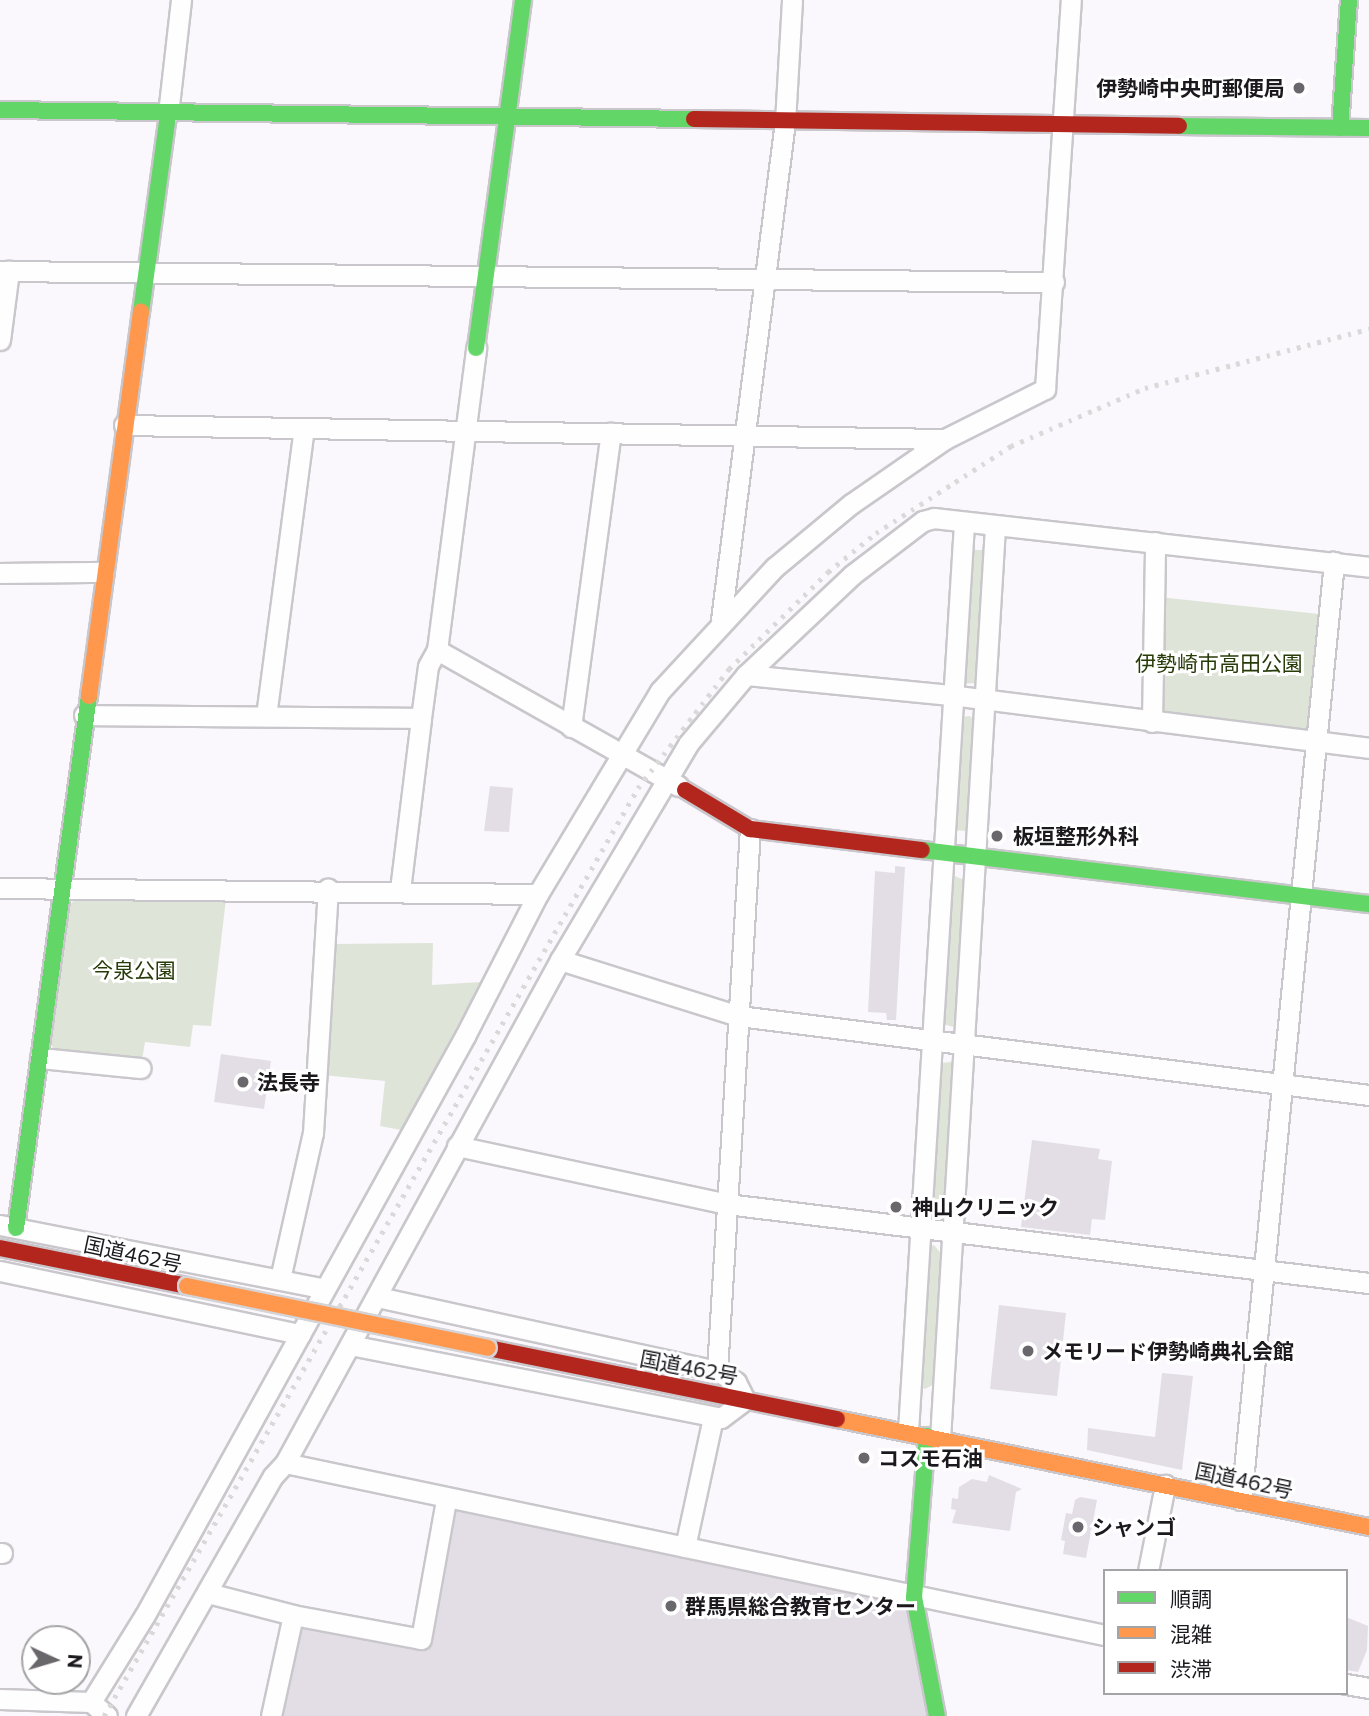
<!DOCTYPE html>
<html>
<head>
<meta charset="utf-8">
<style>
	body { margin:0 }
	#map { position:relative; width:1369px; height:1716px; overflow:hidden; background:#faf8fc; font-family:Commissioner,"Noto Sans JP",sans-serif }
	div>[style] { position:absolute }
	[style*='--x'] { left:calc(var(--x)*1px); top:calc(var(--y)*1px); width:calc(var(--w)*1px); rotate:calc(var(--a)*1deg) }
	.green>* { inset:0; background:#dee5d8 }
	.building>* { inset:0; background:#e3dee6 }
	.roads { filter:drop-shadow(2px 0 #c9c7cb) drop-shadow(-2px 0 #c9c7cb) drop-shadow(0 2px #c9c7cb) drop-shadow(0 -2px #c9c7cb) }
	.street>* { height:19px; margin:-9.5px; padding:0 9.5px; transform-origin:9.5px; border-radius:9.5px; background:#fefeff }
	.fast>* { height:16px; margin:-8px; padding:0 8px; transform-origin:8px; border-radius:8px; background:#63d668 }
	.slow>* { height:16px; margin:-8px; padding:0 8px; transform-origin:8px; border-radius:8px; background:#ff974d }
	.jam>* { height:16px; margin:-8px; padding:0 8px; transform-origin:8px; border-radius:8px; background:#b3261e }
	.rail>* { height:5px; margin-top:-2.5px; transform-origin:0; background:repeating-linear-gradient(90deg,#d9d9d9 0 3.5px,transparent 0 10.5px) }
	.bridges { filter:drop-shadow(2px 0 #d4d3d6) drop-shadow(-2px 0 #d4d3d6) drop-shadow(0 2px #d4d3d6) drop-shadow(0 -2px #d4d3d6) }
	.slow-bridge>* { height:16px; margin:-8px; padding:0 8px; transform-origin:8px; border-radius:8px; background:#ff974d }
	.dots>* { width:19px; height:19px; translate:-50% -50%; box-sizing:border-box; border:4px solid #fff; border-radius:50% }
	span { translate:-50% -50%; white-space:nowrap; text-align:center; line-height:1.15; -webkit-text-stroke:6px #fff; paint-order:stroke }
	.poi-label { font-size:21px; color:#1b191d; font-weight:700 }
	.right { translate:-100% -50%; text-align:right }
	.left { translate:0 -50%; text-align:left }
	.park-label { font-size:21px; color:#273b09 }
	.street-label { font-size:21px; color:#1b191d }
	.legend { position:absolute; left:1103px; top:1569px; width:245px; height:126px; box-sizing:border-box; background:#fff; border:2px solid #a4a3a5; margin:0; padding:9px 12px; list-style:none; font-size:21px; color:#1b191d }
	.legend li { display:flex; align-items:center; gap:14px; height:35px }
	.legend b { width:35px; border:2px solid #a4a3a5 }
	.north { position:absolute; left:21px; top:1625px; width:70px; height:70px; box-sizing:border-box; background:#fff; border:2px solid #a4a3a5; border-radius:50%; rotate:94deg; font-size:19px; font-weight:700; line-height:28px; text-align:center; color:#1b191d }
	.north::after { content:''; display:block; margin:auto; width:24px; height:32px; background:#69676b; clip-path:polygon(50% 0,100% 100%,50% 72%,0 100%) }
</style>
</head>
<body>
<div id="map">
	<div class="green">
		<div style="clip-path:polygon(971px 550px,983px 550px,987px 555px,977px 683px,960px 684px)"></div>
		<div style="clip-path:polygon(1159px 597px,1319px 614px,1309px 727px,1301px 732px,1162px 717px,1157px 710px)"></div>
		<div style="clip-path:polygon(970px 716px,976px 723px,971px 825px,966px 831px,952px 830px,960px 717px)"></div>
		<div style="clip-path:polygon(952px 875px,967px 881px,959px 1021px,954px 1027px,939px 1023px,948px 878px)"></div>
		<div style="clip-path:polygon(77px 898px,226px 899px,211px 1026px,193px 1025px,190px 1047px,145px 1042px,142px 1060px,56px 1051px,51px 1045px,68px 906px)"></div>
		<div style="clip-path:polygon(433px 943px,432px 985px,481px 982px,401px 1130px,380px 1126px,385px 1081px,322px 1075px,332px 944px)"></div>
		<div style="clip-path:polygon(951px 1062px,955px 1069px,946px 1208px,941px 1213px,931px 1212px,940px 1063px)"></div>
		<div style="clip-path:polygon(934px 1245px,944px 1257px,938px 1382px,925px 1389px,918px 1385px,929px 1247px)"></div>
	</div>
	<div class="building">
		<div style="clip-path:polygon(490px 786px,513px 788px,509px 832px,484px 831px)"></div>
		<div style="clip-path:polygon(895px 866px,905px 867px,896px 1020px,887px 1020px,886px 1013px,868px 1012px,875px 871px,895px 873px)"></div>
		<div style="clip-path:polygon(221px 1054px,271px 1061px,264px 1109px,214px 1102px)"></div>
		<div style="clip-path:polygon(1032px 1140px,1100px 1149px,1098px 1159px,1112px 1161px,1105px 1220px,1092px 1219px,1090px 1235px,1021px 1227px)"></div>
		<div style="clip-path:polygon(999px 1305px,1066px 1313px,1057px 1396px,990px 1389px)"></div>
		<div style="clip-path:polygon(1162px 1373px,1193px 1376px,1182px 1470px,1087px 1450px,1088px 1428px,1155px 1437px)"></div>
		<div style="clip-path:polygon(989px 1475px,1022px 1489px,1016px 1492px,1010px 1531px,952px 1523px,956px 1510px,951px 1509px,952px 1498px,958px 1499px,959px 1487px,972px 1479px,987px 1482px)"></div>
		<div style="clip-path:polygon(1080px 1497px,1097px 1500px,1086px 1558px,1063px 1554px,1065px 1541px,1061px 1540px,1066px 1513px,1072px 1514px,1075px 1500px)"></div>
		<div style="clip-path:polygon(446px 1500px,914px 1597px,934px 1716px,271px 1716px,293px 1615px,421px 1639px)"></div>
		<div style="clip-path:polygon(1346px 1617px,1368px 1626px,1367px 1650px,1358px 1672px,1346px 1670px)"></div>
	</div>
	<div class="roads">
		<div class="street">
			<div style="--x:168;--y:114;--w:115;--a:-83.5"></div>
			<div style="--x:0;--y:271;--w:1054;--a:0.6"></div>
			<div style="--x:0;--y:340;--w:70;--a:-82.6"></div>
			<div style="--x:124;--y:425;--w:821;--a:0.98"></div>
			<div style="--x:0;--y:573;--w:104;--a:-0.6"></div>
			<div style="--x:721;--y:620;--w:502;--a:-82.68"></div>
			<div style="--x:785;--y:122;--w:122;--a:-86.7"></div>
			<div style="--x:437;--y:650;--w:277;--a:29.4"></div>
			<div style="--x:746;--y:675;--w:206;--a:5.6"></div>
			<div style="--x:951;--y:695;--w:421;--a:7.2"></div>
			<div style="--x:84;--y:715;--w:337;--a:0.5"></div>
			<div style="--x:266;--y:716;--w:290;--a:-82.5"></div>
			<div style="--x:1152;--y:722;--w:180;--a:-89"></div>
			<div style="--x:571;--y:727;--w:297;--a:-82.3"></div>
			<div style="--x:0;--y:888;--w:538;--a:0.64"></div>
			<div style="--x:400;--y:890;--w:173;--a:-83"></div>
			<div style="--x:421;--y:718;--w:52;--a:-82.3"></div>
			<div style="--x:428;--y:666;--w:18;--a:-61"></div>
			<div style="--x:437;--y:650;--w:305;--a:-82.6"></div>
			<div style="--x:560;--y:960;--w:188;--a:17.4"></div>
			<div style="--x:739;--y:1016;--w:635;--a:7.15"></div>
			<div style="--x:40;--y:1058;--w:101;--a:5.7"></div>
			<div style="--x:457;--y:1146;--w:276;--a:12.1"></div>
			<div style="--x:727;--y:1204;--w:647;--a:7.02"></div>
			<div style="--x:0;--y:1225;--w:331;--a:11.1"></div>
			<div style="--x:0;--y:1271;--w:307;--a:11.9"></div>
			<div style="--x:280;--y:1279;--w:150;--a:-77.3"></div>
			<div style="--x:313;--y:1133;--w:245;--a:-86.5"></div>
			<div style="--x:350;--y:1345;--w:378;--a:11.1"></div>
			<div style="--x:721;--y:1418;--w:30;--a:-37"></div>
			<div style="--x:745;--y:1400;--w:20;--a:-117"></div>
			<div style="--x:736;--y:1382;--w:22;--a:-150"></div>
			<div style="--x:717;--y:1371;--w:348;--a:-167.7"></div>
			<div style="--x:717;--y:1371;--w:543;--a:-86.52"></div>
			<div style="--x:908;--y:1431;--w:910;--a:-86.47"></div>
			<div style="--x:940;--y:1439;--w:914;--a:-86.55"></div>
			<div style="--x:285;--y:1463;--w:838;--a:11.85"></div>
			<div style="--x:1241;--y:1500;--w:943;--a:-84.34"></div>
			<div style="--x:685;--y:1547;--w:133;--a:-77.8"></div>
			<div style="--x:0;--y:1553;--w:2;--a:0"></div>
			<div style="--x:1148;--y:1571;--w:88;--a:-78.8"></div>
			<div style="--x:208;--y:1593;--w:88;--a:14.5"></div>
			<div style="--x:293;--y:1615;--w:130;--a:10.6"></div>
			<div style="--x:421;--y:1639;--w:141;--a:-79.8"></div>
			<div style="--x:1346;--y:1684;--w:23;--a:10"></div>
			<div style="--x:0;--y:1699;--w:91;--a:1.9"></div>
			<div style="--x:91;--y:1702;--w:21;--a:41"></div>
			<div style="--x:91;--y:1702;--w:102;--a:-58.2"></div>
			<div style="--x:145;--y:1615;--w:662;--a:-61.07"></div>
			<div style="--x:465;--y:1036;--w:160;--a:-62.8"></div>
			<div style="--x:538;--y:894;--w:237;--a:-59"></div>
			<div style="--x:660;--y:691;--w:169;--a:-47.2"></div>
			<div style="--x:775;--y:567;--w:99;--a:-39.7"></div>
			<div style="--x:851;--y:504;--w:114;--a:-34.7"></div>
			<div style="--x:945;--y:439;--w:112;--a:-26.6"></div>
			<div style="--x:1045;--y:389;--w:390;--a:-86.2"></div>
			<div style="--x:136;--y:1716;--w:276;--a:-60.3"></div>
			<div style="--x:273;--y:1476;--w:18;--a:-47"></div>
			<div style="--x:285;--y:1463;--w:573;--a:-61.33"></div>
			<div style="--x:560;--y:960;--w:251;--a:-59.3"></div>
			<div style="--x:688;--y:744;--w:90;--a:-50"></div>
			<div style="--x:746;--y:675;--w:146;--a:-43.3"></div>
			<div style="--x:852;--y:575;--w:89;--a:-37.3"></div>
			<div style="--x:923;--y:521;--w:11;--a:-15"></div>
			<div style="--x:934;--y:518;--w:438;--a:6.4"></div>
			<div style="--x:271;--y:1716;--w:103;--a:-77.7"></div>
		</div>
		<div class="fast">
			<div style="--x:0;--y:110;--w:694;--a:0.74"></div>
			<div style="--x:1179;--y:126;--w:190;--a:0.6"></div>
			<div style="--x:1340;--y:128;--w:128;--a:-86"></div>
			<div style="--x:141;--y:312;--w:200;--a:-82.2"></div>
			<div style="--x:476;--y:348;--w:351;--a:-82.3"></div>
			<div style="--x:922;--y:850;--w:450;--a:6.9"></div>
			<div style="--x:16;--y:1228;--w:537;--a:-82.19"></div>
			<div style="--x:927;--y:1436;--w:162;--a:94.6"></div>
			<div style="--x:914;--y:1597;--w:121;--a:79.1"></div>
		</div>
		<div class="slow">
			<div style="--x:89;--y:696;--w:388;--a:-82.3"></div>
			<div style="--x:837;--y:1419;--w:543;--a:11.48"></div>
		</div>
		<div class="jam">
			<div style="--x:694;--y:119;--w:485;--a:0.8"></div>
			<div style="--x:685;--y:790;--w:76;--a:31"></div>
			<div style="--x:750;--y:829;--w:173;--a:7"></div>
			<div style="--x:0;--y:1248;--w:191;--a:11.5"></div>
			<div style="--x:488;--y:1348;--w:356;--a:11.5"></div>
		</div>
	</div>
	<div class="rail">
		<div style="--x:104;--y:1716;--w:1071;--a:-60.08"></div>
		<div style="--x:638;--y:788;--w:150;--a:-52.6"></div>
		<div style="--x:729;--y:669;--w:139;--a:-44.4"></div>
		<div style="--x:828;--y:572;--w:62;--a:-39.1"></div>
		<div style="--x:876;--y:533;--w:161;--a:-32.8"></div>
		<div style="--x:1011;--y:446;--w:146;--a:-23.4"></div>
		<div style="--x:1145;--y:388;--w:232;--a:-14.8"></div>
	</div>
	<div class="bridges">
		<div class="slow-bridge">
			<div style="--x:187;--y:1286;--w:307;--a:11.6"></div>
		</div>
	</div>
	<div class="dots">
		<div style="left:1299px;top:88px;background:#69676b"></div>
		<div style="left:997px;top:836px;background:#69676b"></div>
		<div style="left:243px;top:1082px;background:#69676b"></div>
		<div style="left:896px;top:1207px;background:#69676b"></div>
		<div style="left:1028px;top:1351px;background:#69676b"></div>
		<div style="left:864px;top:1458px;background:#69676b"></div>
		<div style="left:1078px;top:1527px;background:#69676b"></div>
		<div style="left:671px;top:1606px;background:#69676b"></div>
	</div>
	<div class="poi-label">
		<span class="right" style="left:1285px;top:88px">伊勢崎中央町郵便局</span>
		<span class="left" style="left:1013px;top:836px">板垣整形外科</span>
		<span class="left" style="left:257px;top:1082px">法長寺</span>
		<span class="left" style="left:912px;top:1207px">神山クリニック</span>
		<span class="left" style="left:1042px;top:1351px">メモリード伊勢崎典礼会館</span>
		<span class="left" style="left:878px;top:1458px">コスモ石油</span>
		<span class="left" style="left:1092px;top:1527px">シャンゴ</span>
		<span class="left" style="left:685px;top:1606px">群馬県総合教育センター</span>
	</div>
	<div class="park-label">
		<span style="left:1219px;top:663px">伊勢崎市高田公園</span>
		<span style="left:134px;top:970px">今泉公園</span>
	</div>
	<div class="street-label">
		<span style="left:133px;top:1254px;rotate:12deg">国道462号</span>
		<span style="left:689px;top:1367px;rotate:11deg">国道462号</span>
		<span style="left:1244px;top:1480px;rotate:12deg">国道462号</span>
	</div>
	<ul class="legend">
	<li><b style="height:9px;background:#63d668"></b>順調</li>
	<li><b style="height:9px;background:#ff974d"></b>混雑</li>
	<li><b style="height:9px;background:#b3261e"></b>渋滞</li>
	</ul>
	<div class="north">N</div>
</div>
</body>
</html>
